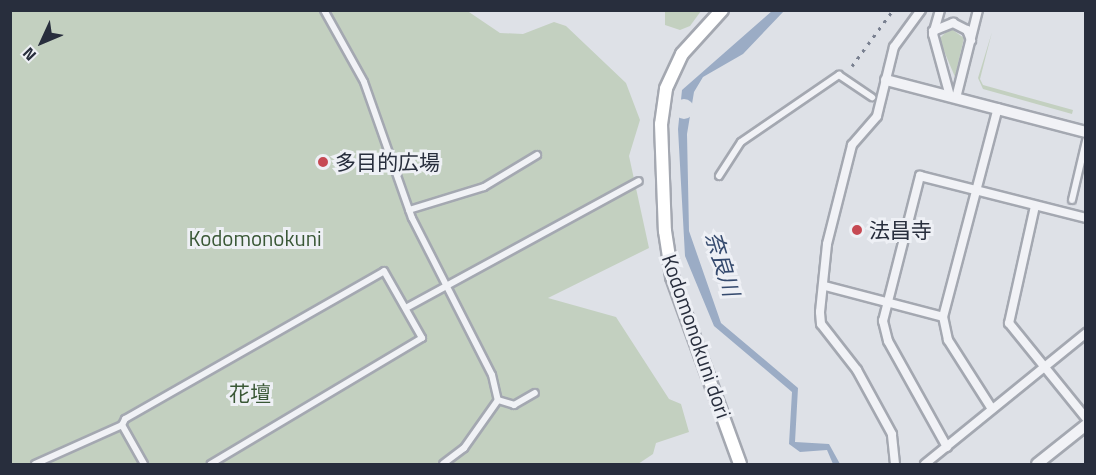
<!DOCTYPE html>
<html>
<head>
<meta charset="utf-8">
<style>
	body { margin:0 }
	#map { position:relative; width:1096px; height:475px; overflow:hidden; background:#dee1e7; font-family:"Titillium Web","Noto Sans JP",sans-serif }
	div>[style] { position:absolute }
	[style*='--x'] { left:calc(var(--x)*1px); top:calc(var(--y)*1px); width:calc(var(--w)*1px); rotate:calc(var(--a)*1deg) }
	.green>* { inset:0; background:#c3d0c0 }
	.water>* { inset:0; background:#9bacc5 }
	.pier>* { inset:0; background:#dee1e7 }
	.round { border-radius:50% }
	.roads { filter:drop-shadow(2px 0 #a4a8b1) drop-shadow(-2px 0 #a4a8b1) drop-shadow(0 2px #a4a8b1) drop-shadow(0 -2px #a4a8b1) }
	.pedestrian>* { height:6px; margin:-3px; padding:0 3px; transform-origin:3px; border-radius:3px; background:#f1f2f6 }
	.minor>* { height:8px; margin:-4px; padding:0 4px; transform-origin:4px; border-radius:4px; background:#f1f2f6 }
	.tertiary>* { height:10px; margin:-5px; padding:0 5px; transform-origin:5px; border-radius:5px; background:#f1f2f6 }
	.secondary>* { height:12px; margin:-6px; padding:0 6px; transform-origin:6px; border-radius:6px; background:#fff }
	.rail>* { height:3px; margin-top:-1.5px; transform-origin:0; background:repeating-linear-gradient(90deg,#798090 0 3px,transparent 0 9px) }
	.dots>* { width:16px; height:16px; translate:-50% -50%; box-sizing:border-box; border:3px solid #eef0f5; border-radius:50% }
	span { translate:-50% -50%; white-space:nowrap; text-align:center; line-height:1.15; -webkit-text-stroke:6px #eef0f5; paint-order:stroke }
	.poi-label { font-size:21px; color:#282e3d }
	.left { translate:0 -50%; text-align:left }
	.park-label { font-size:21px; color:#3a5836 }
	.street-label { font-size:21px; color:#282e3d }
	.water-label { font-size:22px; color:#354a6e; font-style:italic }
	.frame { position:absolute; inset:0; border:12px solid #282e3d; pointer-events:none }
	.north { position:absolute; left:12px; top:12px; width:60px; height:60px; -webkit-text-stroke:4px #eef0f5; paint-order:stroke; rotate:226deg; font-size:16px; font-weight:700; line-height:24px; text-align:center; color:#282e3d }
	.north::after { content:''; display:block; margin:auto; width:21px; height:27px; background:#282e3d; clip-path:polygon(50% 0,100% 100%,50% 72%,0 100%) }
</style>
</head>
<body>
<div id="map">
	<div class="green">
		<div style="clip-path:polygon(466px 10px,500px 33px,523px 34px,554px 22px,566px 26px,626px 83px,640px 120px,629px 156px,649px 248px,548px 298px,616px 317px,669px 399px,681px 404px,689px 432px,656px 443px,653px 454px,638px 464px,11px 464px,10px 11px)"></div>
		<div style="clip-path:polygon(665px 11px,665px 10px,701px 11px,690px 26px,680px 30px,665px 25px)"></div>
		<div style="clip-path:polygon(950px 28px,964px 38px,955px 77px,939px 39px)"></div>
		<div style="clip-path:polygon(992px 32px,980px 79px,983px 85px,1073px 110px,1072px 114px,983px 89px,978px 78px)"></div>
	</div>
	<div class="water">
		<div style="clip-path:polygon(772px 11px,784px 11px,743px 54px,703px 77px,694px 92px,687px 134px,689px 231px,721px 323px,798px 388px,795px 442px,829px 444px,840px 464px,833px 464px,827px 450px,800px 452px,789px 444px,792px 392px,714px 326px,685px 256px,678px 129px,682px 90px)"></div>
	</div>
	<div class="pier">
		<div class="round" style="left:674px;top:99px;width:20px;height:20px"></div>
	</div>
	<div class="roads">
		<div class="pedestrian">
			<div style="--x:324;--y:10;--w:82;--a:60.9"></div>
			<div style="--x:364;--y:82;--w:144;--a:70.6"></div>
			<div style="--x:412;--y:218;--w:176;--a:63"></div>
			<div style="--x:492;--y:375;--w:26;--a:77"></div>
			<div style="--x:498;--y:400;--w:59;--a:125.3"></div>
			<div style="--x:464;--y:448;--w:26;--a:143"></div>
			<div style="--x:719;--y:176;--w:40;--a:-57.1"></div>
			<div style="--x:741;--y:142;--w:119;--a:-34.4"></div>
			<div style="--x:839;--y:75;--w:40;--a:34"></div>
			<div style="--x:1072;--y:200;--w:61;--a:-76.7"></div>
			<div style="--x:409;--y:210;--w:78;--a:-17"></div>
			<div style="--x:484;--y:187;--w:62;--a:-31.1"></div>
			<div style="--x:406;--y:308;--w:265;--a:-28.6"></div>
			<div style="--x:498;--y:400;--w:17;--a:17"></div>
			<div style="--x:514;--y:405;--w:24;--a:-30"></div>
			<div style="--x:35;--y:464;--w:95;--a:-24.1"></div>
			<div style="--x:144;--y:464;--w:45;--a:-119.4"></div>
			<div style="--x:122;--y:425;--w:7;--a:-63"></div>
			<div style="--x:125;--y:419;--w:298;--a:-29.7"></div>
			<div style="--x:384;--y:271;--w:77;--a:60.4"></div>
			<div style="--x:422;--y:338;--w:246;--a:149.2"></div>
		</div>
		<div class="minor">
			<div style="--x:940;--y:10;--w:25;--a:106"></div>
			<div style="--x:933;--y:34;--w:64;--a:74.7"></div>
			<div style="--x:933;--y:31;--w:22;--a:-22"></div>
			<div style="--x:953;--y:23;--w:16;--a:27"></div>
			<div style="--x:967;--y:30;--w:11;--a:68"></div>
			<div style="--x:956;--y:98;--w:91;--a:-76"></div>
			<div style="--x:1035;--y:206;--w:120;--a:102.5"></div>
			<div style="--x:1009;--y:323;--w:122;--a:51"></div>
			<div style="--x:825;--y:286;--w:122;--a:14.7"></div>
			<div style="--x:992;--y:409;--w:82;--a:-122.5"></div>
			<div style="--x:948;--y:340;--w:24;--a:-102"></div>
			<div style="--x:943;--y:317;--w:216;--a:-75.3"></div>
			<div style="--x:947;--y:447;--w:121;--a:-119.1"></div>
			<div style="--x:888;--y:341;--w:21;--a:-104"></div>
			<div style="--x:883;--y:321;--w:150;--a:-75.7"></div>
			<div style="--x:920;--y:176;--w:171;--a:14.2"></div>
			<div style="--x:895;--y:464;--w:30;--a:-96"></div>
			<div style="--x:892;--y:434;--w:73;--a:-118.7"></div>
			<div style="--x:857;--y:370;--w:58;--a:-128"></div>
			<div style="--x:821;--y:324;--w:12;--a:-95"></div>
			<div style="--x:820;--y:312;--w:68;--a:-84.1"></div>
			<div style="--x:827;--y:244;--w:102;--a:-75.8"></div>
			<div style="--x:852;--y:145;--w:38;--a:-49"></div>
			<div style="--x:877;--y:116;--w:71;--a:-76.2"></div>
			<div style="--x:894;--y:47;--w:46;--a:-53.9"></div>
			<div style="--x:925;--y:464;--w:208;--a:-39.1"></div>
		</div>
		<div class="tertiary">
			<div style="--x:886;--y:80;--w:207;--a:14.6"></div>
			<div style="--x:1037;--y:464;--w:63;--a:-38.5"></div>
		</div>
		<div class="secondary">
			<div style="--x:722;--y:10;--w:59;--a:132.3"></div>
			<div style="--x:682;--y:54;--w:38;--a:115"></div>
			<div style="--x:666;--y:89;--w:35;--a:98"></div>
			<div style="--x:661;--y:124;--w:107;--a:87.9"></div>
			<div style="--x:665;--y:231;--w:47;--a:81.3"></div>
			<div style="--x:672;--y:277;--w:199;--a:70"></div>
		</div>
	</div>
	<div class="rail">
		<div style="--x:852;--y:66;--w:69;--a:-53.8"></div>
	</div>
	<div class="dots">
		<div style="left:323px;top:162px;background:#c64953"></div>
		<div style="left:857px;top:230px;background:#c64953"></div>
	</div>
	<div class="poi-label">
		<span class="left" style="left:335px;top:162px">多目的広場</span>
		<span class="left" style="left:869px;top:230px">法昌寺</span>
	</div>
	<div class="park-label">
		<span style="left:255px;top:238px">Kodomonokuni</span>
		<span style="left:250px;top:393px">花壇</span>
	</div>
	<div class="street-label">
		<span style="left:697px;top:336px;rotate:71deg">Kodomonokuni dori</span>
	</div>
	<div class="water-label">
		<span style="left:722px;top:264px;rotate:73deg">奈良川</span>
	</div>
	<div class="frame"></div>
	<div class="north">N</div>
</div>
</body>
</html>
